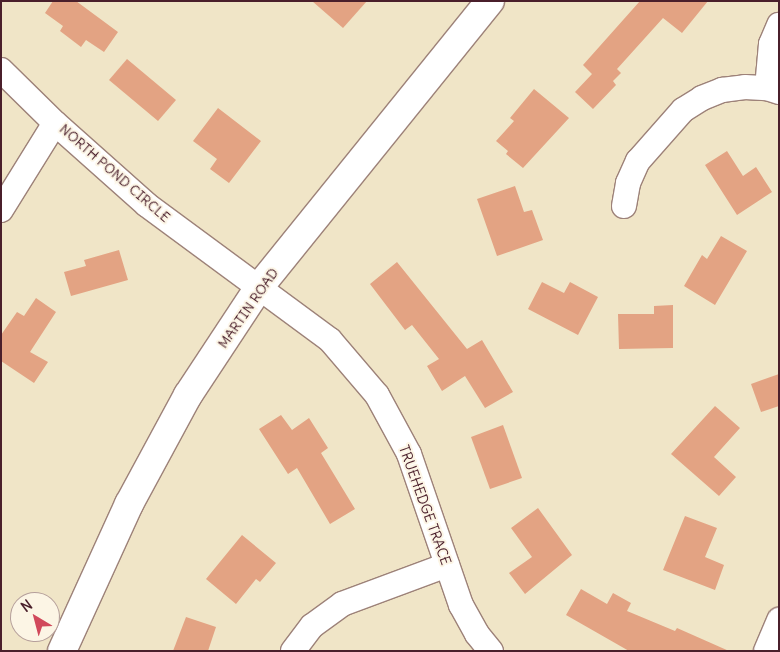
<!DOCTYPE html>
<html>
<head>
<meta charset="utf-8">
<style>
	body { margin:0 }
	#map { position:relative; width:780px; height:652px; overflow:hidden; background:#f0e5c7; font-family:Delius,sans-serif }
	div>[style] { position:absolute }
	[style*='--x'] { left:calc(var(--x)*1px); top:calc(var(--y)*1px); width:calc(var(--w)*1px); rotate:calc(var(--a)*1deg) }
	.building>* { inset:0; background:#e3a383 }
	.roads { filter:drop-shadow(1px 0 #9d8279) drop-shadow(-1px 0 #9d8279) drop-shadow(0 1px #9d8279) drop-shadow(0 -1px #9d8279) }
	.minor>* { height:24px; margin:-12px; padding:0 12px; transform-origin:12px; border-radius:12px; background:#fff }
	.tertiary>* { height:28px; margin:-14px; padding:0 14px; transform-origin:14px; border-radius:14px; background:#fff }
	span { translate:-50% -50%; white-space:nowrap; text-align:center; line-height:1.15; -webkit-text-stroke:4px #fcf5e5; paint-order:stroke }
	.street-label { font-size:14px; color:#4a1f2b }
	.frame { position:absolute; inset:0; border:2px solid #4a1f2b; pointer-events:none }
	.north { position:absolute; left:10px; top:592px; width:50px; height:50px; box-sizing:border-box; background:#fcf5e5; border:1px solid #b59f9b; border-radius:50%; rotate:323deg; font-size:14px; font-weight:700; line-height:20px; text-align:center; color:#4a1f2b }
	.north::after { content:''; display:block; margin:auto; width:18px; height:22px; background:#d1495b; clip-path:polygon(50% 0,100% 100%,50% 72%,0 100%) }
</style>
</head>
<body>
<div id="map">
	<div class="building">
		<div style="clip-path:polygon(53px 1px,76px 1px,118px 32px,104px 52px,86px 40px,81px 47px,60px 31px,63px 26px,45px 13px)"></div>
		<div style="clip-path:polygon(312px 1px,367px 1px,343px 28px)"></div>
		<div style="clip-path:polygon(640px 1px,708px 1px,682px 33px,663px 18px,617px 69px,621px 73px,613px 81px,616px 85px,593px 109px,575px 92px,592px 74px,583px 65px)"></div>
		<div style="clip-path:polygon(127px 59px,176px 100px,158px 121px,109px 80px)"></div>
		<div style="clip-path:polygon(534px 89px,569px 118px,523px 168px,506px 154px,508px 151px,496px 141px,514px 121px,510px 118px)"></div>
		<div style="clip-path:polygon(218px 108px,261px 141px,229px 183px,210px 169px,217px 159px,193px 141px)"></div>
		<div style="clip-path:polygon(727px 151px,743px 176px,756px 167px,772px 192px,737px 215px,705px 165px)"></div>
		<div style="clip-path:polygon(515px 186px,524px 212px,532px 210px,543px 240px,497px 256px,477px 199px)"></div>
		<div style="clip-path:polygon(721px 236px,747px 251px,715px 305px,684px 286px,702px 255px,707px 259px)"></div>
		<div style="clip-path:polygon(119px 250px,128px 280px,71px 296px,64px 272px,86px 266px,84px 260px)"></div>
		<div style="clip-path:polygon(397px 262px,467px 349px,482px 340px,513px 392px,485px 408px,465px 376px,442px 391px,427px 366px,439px 359px,412px 325px,405px 330px,370px 284px)"></div>
		<div style="clip-path:polygon(542px 282px,564px 293px,570px 282px,598px 297px,578px 335px,528px 309px)"></div>
		<div style="clip-path:polygon(36px 298px,56px 312px,30px 352px,48px 362px,34px 383px,1px 361px,1px 335px,17px 312px,24px 316px)"></div>
		<div style="clip-path:polygon(673px 305px,673px 348px,619px 349px,618px 314px,654px 314px,654px 306px)"></div>
		<div style="clip-path:polygon(779px 374px,779px 406px,761px 412px,751px 384px)"></div>
		<div style="clip-path:polygon(715px 406px,740px 428px,714px 457px,736px 477px,719px 496px,671px 454px)"></div>
		<div style="clip-path:polygon(281px 415px,292px 430px,309px 418px,328px 448px,321px 453px,355px 509px,330px 524px,297px 468px,288px 474px,259px 429px)"></div>
		<div style="clip-path:polygon(503px 425px,522px 478px,490px 489px,471px 437px)"></div>
		<div style="clip-path:polygon(538px 508px,572px 555px,525px 594px,509px 573px,532px 557px,511px 528px)"></div>
		<div style="clip-path:polygon(685px 516px,717px 528px,705px 557px,724px 565px,715px 590px,663px 570px)"></div>
		<div style="clip-path:polygon(242px 535px,276px 563px,260px 582px,256px 579px,236px 604px,206px 579px)"></div>
		<div style="clip-path:polygon(581px 589px,607px 604px,613px 593px,631px 603px,627px 611px,675px 631px,677px 628px,729px 651px,629px 651px,566px 615px)"></div>
		<div style="clip-path:polygon(186px 617px,216px 627px,208px 651px,173px 651px)"></div>
	</div>
	<div class="roads">
		<div class="minor">
			<div style="--x:1;--y:70;--w:76;--a:44.5"></div>
			<div style="--x:55;--y:123;--w:123;--a:41.7"></div>
			<div style="--x:147;--y:205;--w:227;--a:36.4"></div>
			<div style="--x:330;--y:340;--w:72;--a:49.5"></div>
			<div style="--x:377;--y:395;--w:67;--a:61.5"></div>
			<div style="--x:409;--y:454;--w:160;--a:71"></div>
			<div style="--x:461;--y:605;--w:33;--a:61"></div>
			<div style="--x:477;--y:634;--w:22;--a:51"></div>
			<div style="--x:767;--y:88;--w:44;--a:-84.8"></div>
			<div style="--x:771;--y:44;--w:21;--a:-67"></div>
			<div style="--x:624;--y:206;--w:23;--a:-80"></div>
			<div style="--x:628;--y:183;--w:24;--a:-66"></div>
			<div style="--x:638;--y:161;--w:68;--a:-48.6"></div>
			<div style="--x:683;--y:110;--w:22;--a:-32"></div>
			<div style="--x:702;--y:98;--w:22;--a:-22"></div>
			<div style="--x:722;--y:90;--w:23;--a:-7"></div>
			<div style="--x:745;--y:87;--w:22;--a:3"></div>
			<div style="--x:767;--y:88;--w:13;--a:18"></div>
			<div style="--x:1;--y:210;--w:102;--a:-58.2"></div>
			<div style="--x:293;--y:651;--w:31;--a:-53"></div>
			<div style="--x:312;--y:626;--w:37;--a:-36"></div>
			<div style="--x:342;--y:604;--w:112;--a:-20.4"></div>
			<div style="--x:766;--y:651;--w:34;--a:-67"></div>
		</div>
		<div class="tertiary">
			<div style="--x:62;--y:651;--w:162;--a:-65.5"></div>
			<div style="--x:129;--y:504;--w:124;--a:-61.6"></div>
			<div style="--x:188;--y:395;--w:131;--a:-56.6"></div>
			<div style="--x:260;--y:286;--w:366;--a:-51.1"></div>
		</div>
	</div>
	<div class="street-label">
		<span style="left:115px;top:173px;rotate:41deg">NORTH POND CIRCLE</span>
		<span style="left:248px;top:308px;rotate:-55deg">MARTIN ROAD</span>
		<span style="left:425px;top:505px;rotate:70deg">TRUEHEDGE TRACE</span>
	</div>
	<div class="frame"></div>
	<div class="north">N</div>
</div>
</body>
</html>
